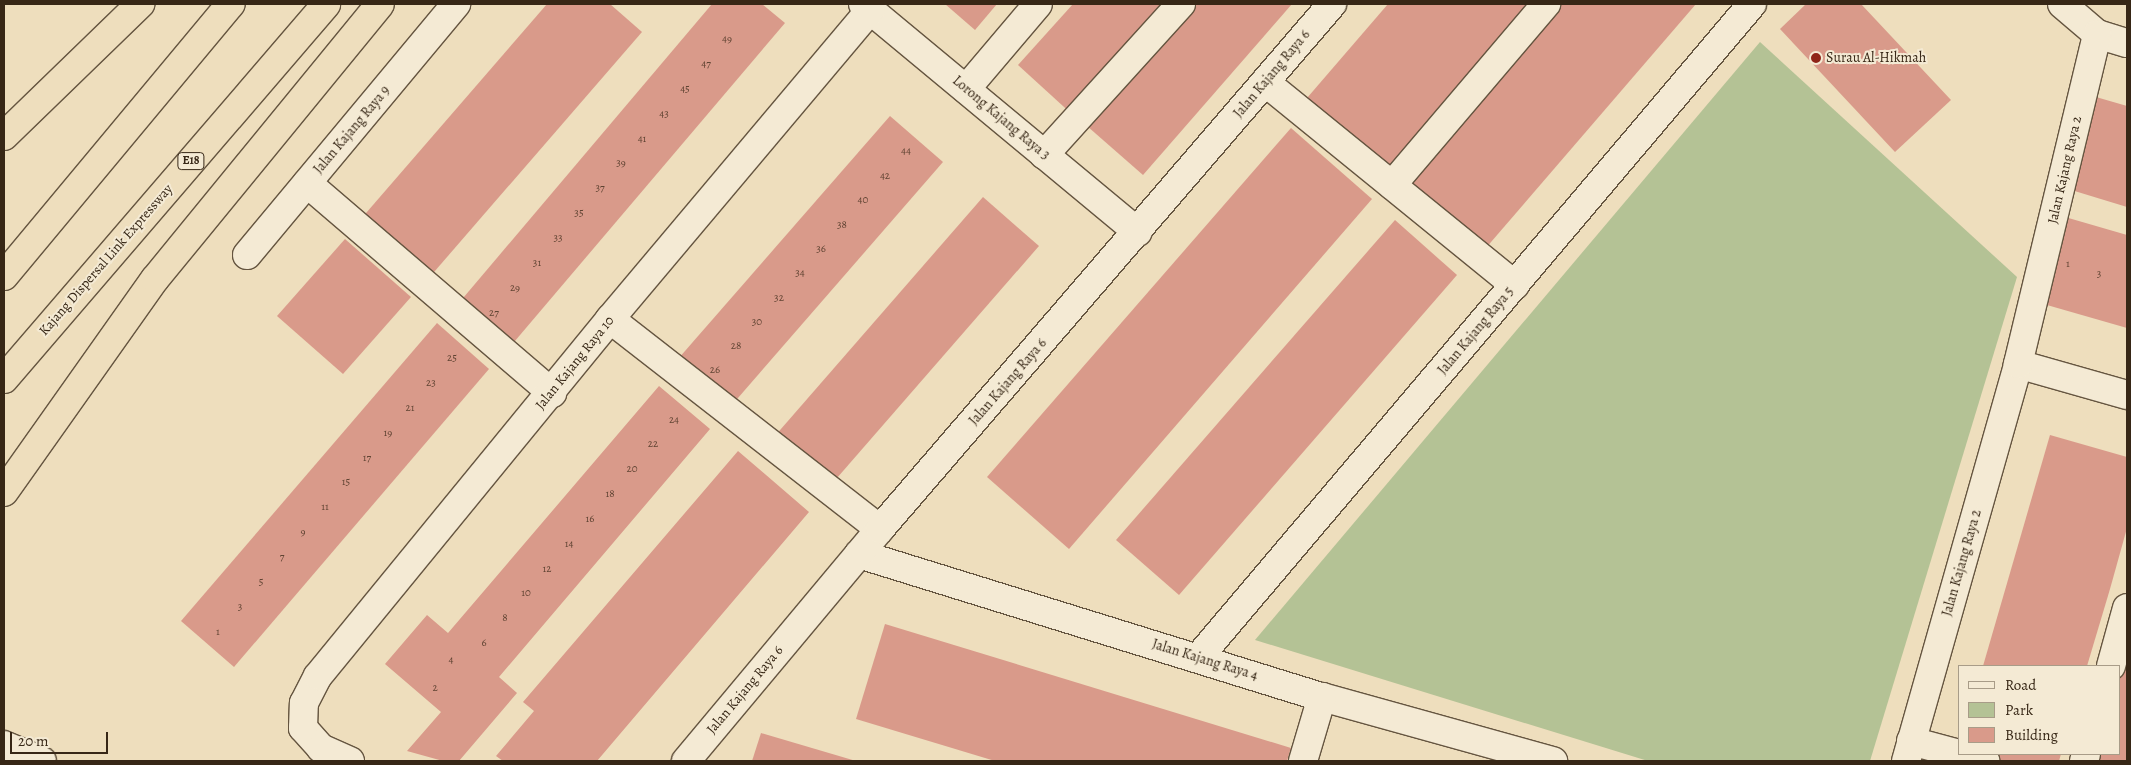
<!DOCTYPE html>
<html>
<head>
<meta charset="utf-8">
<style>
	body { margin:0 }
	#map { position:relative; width:2131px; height:765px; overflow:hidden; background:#eedebd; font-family:Alegreya,serif }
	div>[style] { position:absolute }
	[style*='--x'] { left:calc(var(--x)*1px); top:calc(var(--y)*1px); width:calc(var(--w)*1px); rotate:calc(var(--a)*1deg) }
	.green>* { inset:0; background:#b4c295 }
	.building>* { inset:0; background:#d99a8a }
	.roads { filter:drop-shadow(1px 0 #655540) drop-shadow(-1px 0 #655540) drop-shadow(0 1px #655540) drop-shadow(0 -1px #655540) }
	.minor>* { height:28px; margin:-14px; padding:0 14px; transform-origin:14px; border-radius:14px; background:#f4ead4 }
	.highway>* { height:28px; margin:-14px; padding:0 14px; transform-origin:14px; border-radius:14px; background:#eedebd }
	.dots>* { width:14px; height:14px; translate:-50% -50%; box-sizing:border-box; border:2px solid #f4ead4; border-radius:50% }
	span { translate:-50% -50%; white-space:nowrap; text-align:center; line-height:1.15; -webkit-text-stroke:4px #f4ead4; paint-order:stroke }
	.number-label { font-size:11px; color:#604433 }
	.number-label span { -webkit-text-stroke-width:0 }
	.shield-label span { padding:1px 4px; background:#f4ead4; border:1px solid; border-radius:4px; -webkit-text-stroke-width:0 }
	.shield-label { font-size:12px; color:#372716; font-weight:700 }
	.poi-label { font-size:14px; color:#372716 }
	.left { translate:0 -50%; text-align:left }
	.street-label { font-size:14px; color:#372716 }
	.frame { position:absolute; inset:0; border:5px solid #372716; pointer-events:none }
	.legend { position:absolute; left:1958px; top:665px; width:162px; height:90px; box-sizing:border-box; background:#f4ead4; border:1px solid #a89c88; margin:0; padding:6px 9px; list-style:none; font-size:15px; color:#372716 }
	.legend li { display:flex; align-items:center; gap:10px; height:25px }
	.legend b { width:25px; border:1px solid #a89c88 }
	.scale { position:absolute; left:10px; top:732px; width:98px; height:22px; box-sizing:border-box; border:2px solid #372716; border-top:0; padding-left:6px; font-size:15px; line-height:18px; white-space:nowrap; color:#372716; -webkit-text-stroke:4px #f4ead4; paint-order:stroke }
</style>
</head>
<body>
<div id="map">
	<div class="green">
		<div style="clip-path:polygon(1760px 42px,2017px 277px,1870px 761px,1648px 761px,1255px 640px)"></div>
	</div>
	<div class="building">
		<div style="clip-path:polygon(547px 4px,610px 4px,642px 32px,428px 279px,360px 220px)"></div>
		<div style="clip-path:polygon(712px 4px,762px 4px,785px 23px,509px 348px,458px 304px)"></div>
		<div style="clip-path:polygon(945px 4px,997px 4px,975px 30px)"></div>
		<div style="clip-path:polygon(1073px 4px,1177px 4px,1075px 117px,1018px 65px)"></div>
		<div style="clip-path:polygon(1193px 4px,1292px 4px,1143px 175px,1087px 126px)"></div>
		<div style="clip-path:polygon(1388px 4px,1534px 4px,1391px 171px,1307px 98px)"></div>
		<div style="clip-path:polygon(1561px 4px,1696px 4px,1485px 249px,1408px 182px)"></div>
		<div style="clip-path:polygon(1806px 4px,1861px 4px,1951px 100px,1895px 152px,1780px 29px)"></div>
		<div style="clip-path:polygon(2096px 97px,2127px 106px,2127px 207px,2068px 189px)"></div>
		<div style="clip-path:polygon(890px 116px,943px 162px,731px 406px,678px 359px)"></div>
		<div style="clip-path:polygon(1291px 128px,1372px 199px,1069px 549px,987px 477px)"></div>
		<div style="clip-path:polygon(983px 197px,1039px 246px,830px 486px,774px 437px)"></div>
		<div style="clip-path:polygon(2065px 217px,2127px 235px,2127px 328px,2040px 303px)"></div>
		<div style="clip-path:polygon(1395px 220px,1457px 275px,1179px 595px,1116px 540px)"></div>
		<div style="clip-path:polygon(345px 239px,411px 297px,343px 374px,277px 316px)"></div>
		<div style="clip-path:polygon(437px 323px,489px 369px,234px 667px,181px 621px)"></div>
		<div style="clip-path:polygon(659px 386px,710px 429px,499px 677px,517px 693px,459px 761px,443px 761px,407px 751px,441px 712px,385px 664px,427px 615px,448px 633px)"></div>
		<div style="clip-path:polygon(2050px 435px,2127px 457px,2127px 528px,2110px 589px,2087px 666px,1983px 666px)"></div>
		<div style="clip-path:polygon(738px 451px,809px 512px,597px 761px,503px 761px,496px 756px,534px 711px,523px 702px)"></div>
		<div style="clip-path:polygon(885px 624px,1291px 748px,1287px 761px,995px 761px,856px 719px)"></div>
		<div style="clip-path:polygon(2127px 640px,2127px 761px,2092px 761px,2094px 754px,2120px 754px,2120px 666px)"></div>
		<div style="clip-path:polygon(761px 733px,856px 761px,752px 761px)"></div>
		<div style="clip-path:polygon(1974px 754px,2061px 754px,2059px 761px,1998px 761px)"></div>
	</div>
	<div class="roads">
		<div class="minor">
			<div style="--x:863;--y:4;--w:357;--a:39.7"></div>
			<div style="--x:2062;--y:4;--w:46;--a:40.6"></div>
			<div style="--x:2097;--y:34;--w:31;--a:17"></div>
			<div style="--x:1265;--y:82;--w:322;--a:39.1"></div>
			<div style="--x:966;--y:89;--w:111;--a:-49.7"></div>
			<div style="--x:1044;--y:155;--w:204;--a:-47.8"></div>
			<div style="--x:307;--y:183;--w:323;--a:40.6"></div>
			<div style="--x:1392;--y:185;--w:238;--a:-49.6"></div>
			<div style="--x:247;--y:255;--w:327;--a:-50.2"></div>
			<div style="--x:610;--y:319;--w:342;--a:37.9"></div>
			<div style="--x:2018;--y:364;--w:113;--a:15.9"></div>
			<div style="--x:859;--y:554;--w:485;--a:17.2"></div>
			<div style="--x:1322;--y:697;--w:240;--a:15.5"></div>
			<div style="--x:1198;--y:658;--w:857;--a:-49.73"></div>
			<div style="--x:2111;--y:666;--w:60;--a:-74.6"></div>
			<div style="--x:1911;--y:741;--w:77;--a:15.1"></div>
			<div style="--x:4;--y:745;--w:41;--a:22.8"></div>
			<div style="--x:350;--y:761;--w:32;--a:-156"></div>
			<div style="--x:321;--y:748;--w:27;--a:-132"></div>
			<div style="--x:303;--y:728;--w:25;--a:-88"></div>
			<div style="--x:304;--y:703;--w:30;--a:-63"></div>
			<div style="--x:318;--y:676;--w:461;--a:-50.7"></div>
			<div style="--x:610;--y:319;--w:404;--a:-49.9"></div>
			<div style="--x:686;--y:761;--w:302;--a:-50.1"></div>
			<div style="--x:880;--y:529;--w:693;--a:-49.27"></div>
			<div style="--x:1303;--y:761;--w:67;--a:-73.5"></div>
			<div style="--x:1906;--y:761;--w:412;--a:-74.2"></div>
			<div style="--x:2018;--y:364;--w:339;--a:-76.5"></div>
			<div style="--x:2084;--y:761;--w:7;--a:-74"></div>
		</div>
		<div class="highway">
			<div style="--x:4;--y:136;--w:190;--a:-44.1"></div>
			<div style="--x:4;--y:276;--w:354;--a:-50.2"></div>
			<div style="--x:4;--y:379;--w:494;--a:-49.3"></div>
			<div style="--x:4;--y:492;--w:261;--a:-54.7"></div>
			<div style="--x:155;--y:279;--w:355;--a:-50.7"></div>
		</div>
	</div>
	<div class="dots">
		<div style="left:1816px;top:58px;background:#8f2418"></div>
	</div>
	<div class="number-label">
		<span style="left:727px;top:39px">49</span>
		<span style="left:706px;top:64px">47</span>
		<span style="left:685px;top:89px">45</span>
		<span style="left:664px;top:114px">43</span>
		<span style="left:642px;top:139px">41</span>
		<span style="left:906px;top:151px">44</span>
		<span style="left:621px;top:163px">39</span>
		<span style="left:885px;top:176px">42</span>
		<span style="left:600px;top:188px">37</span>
		<span style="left:863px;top:200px">40</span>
		<span style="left:579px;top:213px">35</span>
		<span style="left:842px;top:225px">38</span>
		<span style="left:558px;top:238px">33</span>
		<span style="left:821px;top:249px">36</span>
		<span style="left:537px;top:263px">31</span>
		<span style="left:2068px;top:264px">1</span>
		<span style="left:800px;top:273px">34</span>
		<span style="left:2099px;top:274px">3</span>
		<span style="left:515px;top:288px">29</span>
		<span style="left:779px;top:298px">32</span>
		<span style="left:494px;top:313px">27</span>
		<span style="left:757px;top:322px">30</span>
		<span style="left:736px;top:346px">28</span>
		<span style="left:452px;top:358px">25</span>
		<span style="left:715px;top:370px">26</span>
		<span style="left:431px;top:383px">23</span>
		<span style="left:410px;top:408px">21</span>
		<span style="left:674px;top:420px">24</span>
		<span style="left:388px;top:433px">19</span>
		<span style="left:653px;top:444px">22</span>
		<span style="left:367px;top:458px">17</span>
		<span style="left:632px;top:469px">20</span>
		<span style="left:346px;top:482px">15</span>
		<span style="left:610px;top:494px">18</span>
		<span style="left:325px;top:507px">11</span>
		<span style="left:590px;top:519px">16</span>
		<span style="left:303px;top:532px">9</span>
		<span style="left:569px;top:544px">14</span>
		<span style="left:282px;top:557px">7</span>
		<span style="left:547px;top:569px">12</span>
		<span style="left:261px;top:582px">5</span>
		<span style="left:526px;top:593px">10</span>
		<span style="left:240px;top:607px">3</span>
		<span style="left:505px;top:618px">8</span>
		<span style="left:218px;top:632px">1</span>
		<span style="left:484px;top:643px">6</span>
		<span style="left:451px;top:660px">4</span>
		<span style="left:435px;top:688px">2</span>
	</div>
	<div class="shield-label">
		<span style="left:191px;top:161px">E18</span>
	</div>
	<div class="poi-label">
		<span class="left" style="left:1826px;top:58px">Surau Al-Hikmah</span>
	</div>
	<div class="street-label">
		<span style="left:1272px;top:74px;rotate:-50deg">Jalan Kajang Raya 6</span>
		<span style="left:1001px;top:118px;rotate:40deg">Lorong Kajang Raya 3</span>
		<span style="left:352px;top:130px;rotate:-50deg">Jalan Kajang Raya 9</span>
		<span style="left:2065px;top:170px;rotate:-77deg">Jalan Kajang Raya 2</span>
		<span style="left:106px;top:260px;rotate:-49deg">Kajang Dispersal Link Expressway</span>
		<span style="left:1476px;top:331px;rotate:-50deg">Jalan Kajang Raya 5</span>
		<span style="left:575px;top:363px;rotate:-51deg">Jalan Kajang Raya 10</span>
		<span style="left:1008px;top:382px;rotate:-49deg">Jalan Kajang Raya 6</span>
		<span style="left:1962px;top:563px;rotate:-74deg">Jalan Kajang Raya 2</span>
		<span style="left:1205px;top:660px;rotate:17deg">Jalan Kajang Raya 4</span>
		<span style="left:745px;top:690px;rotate:-50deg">Jalan Kajang Raya 6</span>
	</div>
	<div class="frame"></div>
	<ul class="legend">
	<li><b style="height:6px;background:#f4ead4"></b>Road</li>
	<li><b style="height:14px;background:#b4c295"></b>Park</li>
	<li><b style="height:14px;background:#d99a8a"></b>Building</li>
	</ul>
	<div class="scale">20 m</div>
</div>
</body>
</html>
